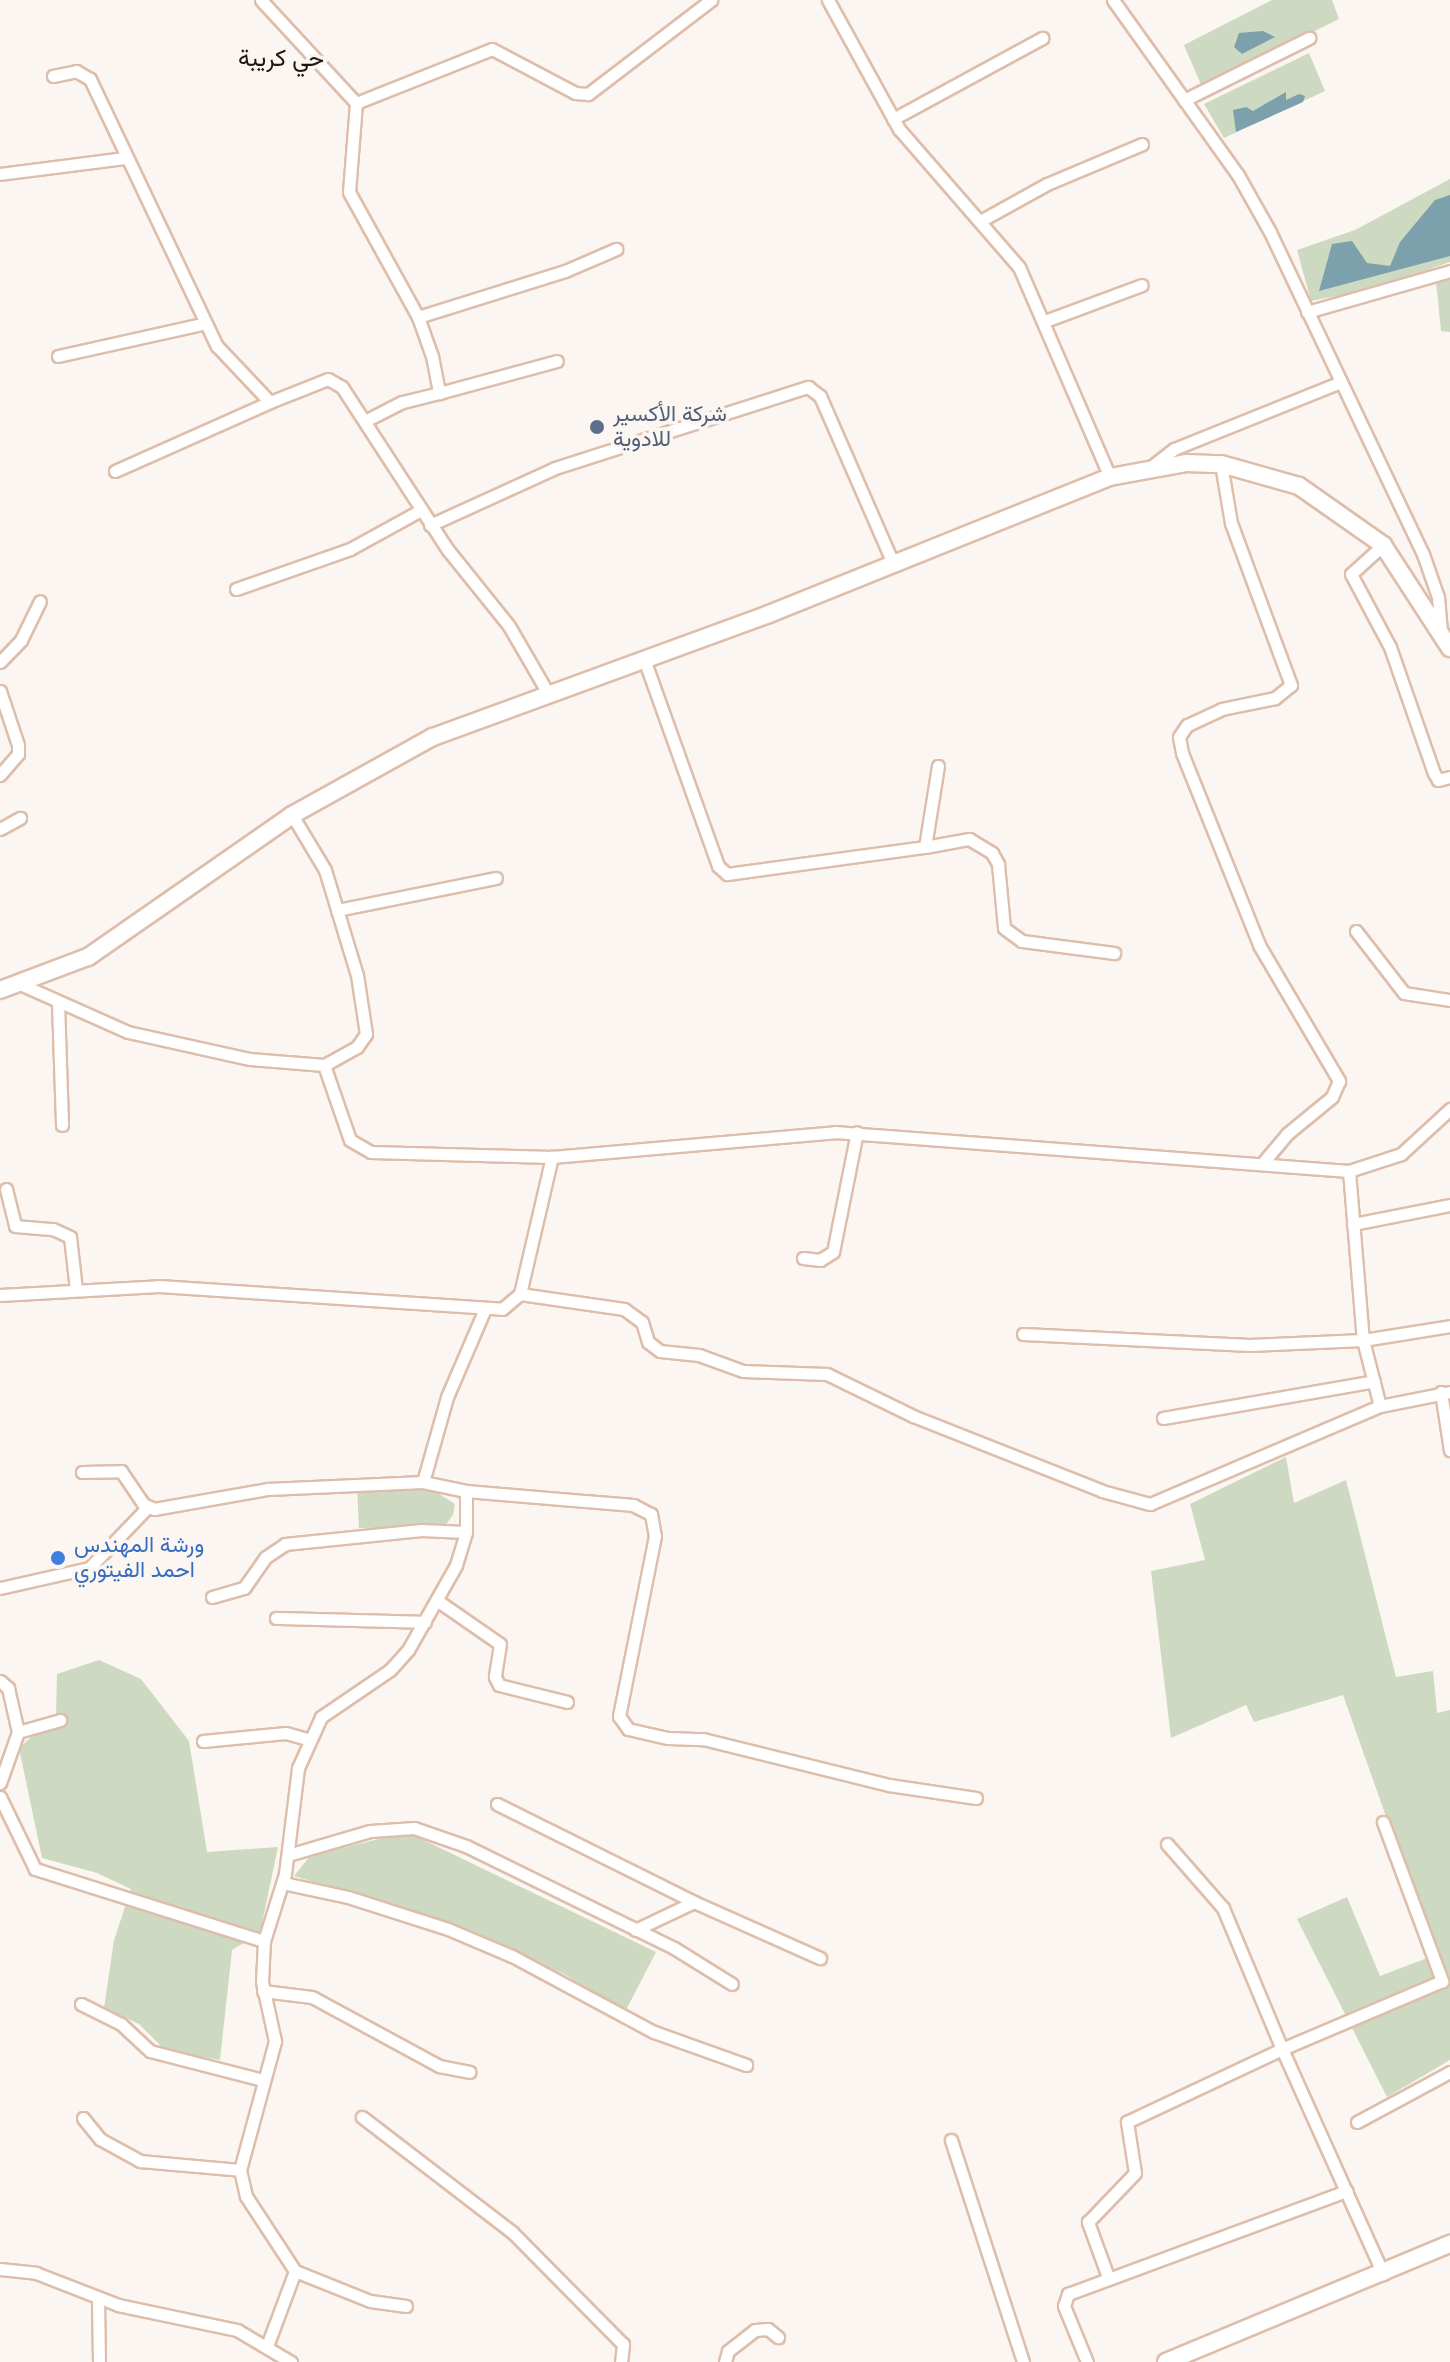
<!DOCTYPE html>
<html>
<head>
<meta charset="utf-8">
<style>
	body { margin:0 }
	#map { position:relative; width:1450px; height:2362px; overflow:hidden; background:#fcf6f2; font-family:"Varela Round",Vazirmatn,sans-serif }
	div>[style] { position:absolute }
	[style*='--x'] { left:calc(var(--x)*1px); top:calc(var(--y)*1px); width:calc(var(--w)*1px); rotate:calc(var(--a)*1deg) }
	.green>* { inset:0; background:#cdd9c0 }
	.water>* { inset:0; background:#7da1ac }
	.roads { filter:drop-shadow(2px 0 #ddbeab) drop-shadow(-2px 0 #ddbeab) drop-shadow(0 2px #ddbeab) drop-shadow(0 -2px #ddbeab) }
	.street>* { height:11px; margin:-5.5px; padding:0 5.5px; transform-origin:5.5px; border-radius:5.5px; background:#fff }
	.secondary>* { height:16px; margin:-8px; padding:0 8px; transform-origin:8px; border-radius:8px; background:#fff }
	.dots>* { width:22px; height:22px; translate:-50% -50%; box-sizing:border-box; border:4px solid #fcf6f2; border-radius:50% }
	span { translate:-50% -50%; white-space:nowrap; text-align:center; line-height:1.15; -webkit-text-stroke:7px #fcf6f2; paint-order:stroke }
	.service-label { font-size:22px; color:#4e5e75 }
	.left { translate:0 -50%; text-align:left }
	.shop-label { font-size:22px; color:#366cbe }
	.neighbourhood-label { font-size:24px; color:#20150f }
</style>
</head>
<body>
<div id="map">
	<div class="green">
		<div style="clip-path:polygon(1272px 0,1332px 0,1339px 19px,1202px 87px,1184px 45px)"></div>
		<div style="clip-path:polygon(1309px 53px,1325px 91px,1224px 138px,1204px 104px)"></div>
		<div style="clip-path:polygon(1450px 179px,1450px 262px,1372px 289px,1311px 301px,1297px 250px,1355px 230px)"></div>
		<div style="clip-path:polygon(1450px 278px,1450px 332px,1441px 331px,1436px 281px)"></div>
		<div style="clip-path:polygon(1286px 1457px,1294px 1503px,1346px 1480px,1396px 1677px,1433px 1671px,1437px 1713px,1450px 1710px,1450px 2060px,1387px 2097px,1297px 1919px,1347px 1897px,1380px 1976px,1435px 1955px,1343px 1695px,1254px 1722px,1246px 1705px,1171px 1738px,1151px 1571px,1205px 1560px,1190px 1504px)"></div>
		<div style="clip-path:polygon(357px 1487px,431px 1489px,455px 1504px,453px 1515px,444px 1527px,359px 1528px)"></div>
		<div style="clip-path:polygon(99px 1660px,141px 1679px,189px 1741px,207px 1852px,278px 1847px,260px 1933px,232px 1950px,220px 2060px,165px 2050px,139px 2024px,104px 2008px,114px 1940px,131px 1889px,97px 1873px,42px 1858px,19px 1748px,56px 1715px,57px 1674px)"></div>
		<div style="clip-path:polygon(407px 1832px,656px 1952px,625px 2012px,564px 1974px,450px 1924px,294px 1876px,310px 1856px)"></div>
	</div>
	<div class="water">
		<div style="clip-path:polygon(1263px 31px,1275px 37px,1242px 54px,1234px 47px,1239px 33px)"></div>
		<div style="clip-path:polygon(1286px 92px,1286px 100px,1299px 94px,1305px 96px,1303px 102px,1236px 132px,1233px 110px,1246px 107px,1253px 111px)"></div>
		<div style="clip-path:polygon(1450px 195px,1450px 256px,1319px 291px,1332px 244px,1352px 241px,1367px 263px,1390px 266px,1400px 242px,1435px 200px)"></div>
	</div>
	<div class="roads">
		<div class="street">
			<div style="--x:261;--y:0;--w:140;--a:47.3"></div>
			<div style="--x:356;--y:103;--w:89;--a:94.5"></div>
			<div style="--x:349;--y:192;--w:143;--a:61.1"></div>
			<div style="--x:418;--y:317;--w:41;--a:70.3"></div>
			<div style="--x:432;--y:356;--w:38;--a:79"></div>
			<div style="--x:439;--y:393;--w:38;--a:166"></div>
			<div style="--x:402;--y:402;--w:42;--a:152.8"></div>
			<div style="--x:828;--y:0;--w:147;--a:61.2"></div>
			<div style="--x:899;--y:129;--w:183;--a:49"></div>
			<div style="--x:1019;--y:267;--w:229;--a:66.6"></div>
			<div style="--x:1113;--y:0;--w:215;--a:54.5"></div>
			<div style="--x:1238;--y:175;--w:65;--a:60.7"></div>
			<div style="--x:1270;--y:232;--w:357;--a:64.6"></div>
			<div style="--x:1423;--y:554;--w:46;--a:70.8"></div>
			<div style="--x:1438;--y:597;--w:37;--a:85"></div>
			<div style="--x:53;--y:76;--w:24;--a:-12"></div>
			<div style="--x:76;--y:71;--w:16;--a:30"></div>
			<div style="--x:90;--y:79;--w:296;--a:64.6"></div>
			<div style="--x:217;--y:346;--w:77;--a:46.6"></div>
			<div style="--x:270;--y:402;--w:62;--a:-21.6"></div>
			<div style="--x:328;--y:379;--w:16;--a:30"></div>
			<div style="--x:342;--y:387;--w:194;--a:57"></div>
			<div style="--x:448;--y:550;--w:97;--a:51.2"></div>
			<div style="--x:509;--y:626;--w:80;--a:59.9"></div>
			<div style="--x:1184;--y:100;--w:140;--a:-26.4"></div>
			<div style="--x:356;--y:103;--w:146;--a:-21.7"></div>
			<div style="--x:492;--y:49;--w:94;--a:27.9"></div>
			<div style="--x:575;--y:93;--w:13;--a:4"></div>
			<div style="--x:588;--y:94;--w:155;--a:-37.4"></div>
			<div style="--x:893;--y:119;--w:170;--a:-28.5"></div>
			<div style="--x:0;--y:174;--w:126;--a:-7.3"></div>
			<div style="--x:982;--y:220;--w:74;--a:-29"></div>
			<div style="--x:1047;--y:184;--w:103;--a:-22.8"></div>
			<div style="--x:1307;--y:312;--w:149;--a:-16"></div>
			<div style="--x:418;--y:317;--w:154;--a:-17.4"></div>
			<div style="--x:565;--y:271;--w:56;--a:-23.3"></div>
			<div style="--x:1045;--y:321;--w:103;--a:-20.4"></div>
			<div style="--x:58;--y:356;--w:148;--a:-12.5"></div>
			<div style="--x:439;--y:393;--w:122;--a:-15.2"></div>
			<div style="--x:1221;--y:464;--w:60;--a:80.4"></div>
			<div style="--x:1231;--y:523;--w:173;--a:69.7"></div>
			<div style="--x:1291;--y:685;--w:21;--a:141"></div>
			<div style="--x:1275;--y:698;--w:54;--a:168.3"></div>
			<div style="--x:1222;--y:709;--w:38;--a:155"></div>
			<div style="--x:1187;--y:725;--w:14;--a:124"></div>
			<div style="--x:1179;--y:737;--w:16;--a:79"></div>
			<div style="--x:1182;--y:753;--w:207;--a:68.1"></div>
			<div style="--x:1259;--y:945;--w:158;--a:59.5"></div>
			<div style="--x:1339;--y:1081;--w:17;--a:114"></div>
			<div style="--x:1332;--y:1097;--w:58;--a:140.6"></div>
			<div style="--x:1287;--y:1134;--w:38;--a:130"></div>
			<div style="--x:1147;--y:470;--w:34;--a:-38"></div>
			<div style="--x:1174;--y:449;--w:177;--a:-21.9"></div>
			<div style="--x:115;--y:471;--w:170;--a:-24"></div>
			<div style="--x:430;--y:525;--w:137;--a:-24.5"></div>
			<div style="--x:555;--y:468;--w:266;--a:-17.8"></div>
			<div style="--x:808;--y:387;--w:15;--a:37"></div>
			<div style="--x:820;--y:396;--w:184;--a:66.4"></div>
			<div style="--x:1383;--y:545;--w:43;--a:137.8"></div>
			<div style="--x:1351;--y:574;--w:83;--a:61.9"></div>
			<div style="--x:1390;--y:647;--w:133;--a:70.8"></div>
			<div style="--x:1434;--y:773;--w:8;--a:60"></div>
			<div style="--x:1438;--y:780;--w:12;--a:-14"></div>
			<div style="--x:236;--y:589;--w:121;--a:-19.3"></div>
			<div style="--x:350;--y:549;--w:81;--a:-28.8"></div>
			<div style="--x:644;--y:659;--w:220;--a:70.3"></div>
			<div style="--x:718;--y:866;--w:12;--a:42"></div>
			<div style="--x:727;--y:874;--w:200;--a:-7.8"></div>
			<div style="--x:925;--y:847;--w:82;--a:-80.9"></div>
			<div style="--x:0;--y:662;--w:30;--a:-46"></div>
			<div style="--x:21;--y:640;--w:43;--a:-64"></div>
			<div style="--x:0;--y:691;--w:57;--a:71.6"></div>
			<div style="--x:18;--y:745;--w:9;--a:90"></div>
			<div style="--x:18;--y:754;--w:28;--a:131"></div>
			<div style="--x:292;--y:815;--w:64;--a:59"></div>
			<div style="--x:325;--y:870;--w:110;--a:73.1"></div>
			<div style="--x:357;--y:975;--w:60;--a:81.3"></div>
			<div style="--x:366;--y:1034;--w:16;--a:125"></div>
			<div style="--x:357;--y:1047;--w:38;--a:151"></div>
			<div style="--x:324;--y:1065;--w:79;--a:70.9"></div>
			<div style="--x:350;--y:1140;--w:24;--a:30"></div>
			<div style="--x:371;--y:1152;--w:181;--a:1.6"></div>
			<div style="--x:552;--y:1157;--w:284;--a:-5"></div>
			<div style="--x:835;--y:1132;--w:515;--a:4.34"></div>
			<div style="--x:1349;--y:1171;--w:55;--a:-18.1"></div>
			<div style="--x:1401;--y:1154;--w:67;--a:-42.6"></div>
			<div style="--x:0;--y:829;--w:23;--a:-29"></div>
			<div style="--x:925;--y:847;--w:45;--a:-10.3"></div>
			<div style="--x:969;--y:839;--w:27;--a:31"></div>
			<div style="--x:992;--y:853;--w:13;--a:61"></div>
			<div style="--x:998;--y:864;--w:64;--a:84.6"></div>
			<div style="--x:1004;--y:928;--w:22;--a:36"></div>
			<div style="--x:1022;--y:941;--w:93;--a:7.4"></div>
			<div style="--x:337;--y:910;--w:162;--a:-11.4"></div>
			<div style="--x:1356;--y:931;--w:78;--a:52.3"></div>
			<div style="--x:1404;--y:993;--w:47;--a:8.7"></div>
			<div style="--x:20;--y:984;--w:118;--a:24"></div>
			<div style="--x:128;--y:1032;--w:125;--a:12.5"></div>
			<div style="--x:250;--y:1059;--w:74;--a:4.6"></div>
			<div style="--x:58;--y:1003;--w:122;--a:88.1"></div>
			<div style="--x:1349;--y:1171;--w:170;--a:85.3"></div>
			<div style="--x:1363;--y:1340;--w:68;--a:75.6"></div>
			<div style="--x:1380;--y:1406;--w:71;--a:-11.3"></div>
			<div style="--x:6;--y:1189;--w:38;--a:76"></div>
			<div style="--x:15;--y:1226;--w:38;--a:5"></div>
			<div style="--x:53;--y:1229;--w:19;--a:25"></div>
			<div style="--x:70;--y:1237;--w:53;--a:83.5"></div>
			<div style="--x:1353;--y:1224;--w:99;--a:-11.1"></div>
			<div style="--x:803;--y:1258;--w:17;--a:7"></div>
			<div style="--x:820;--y:1260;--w:15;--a:-32"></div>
			<div style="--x:833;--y:1252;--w:122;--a:-78.7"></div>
			<div style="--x:520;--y:1294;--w:105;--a:8.2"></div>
			<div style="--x:624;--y:1309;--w:22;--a:36"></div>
			<div style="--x:642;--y:1322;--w:21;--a:73"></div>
			<div style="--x:648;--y:1342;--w:15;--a:37"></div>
			<div style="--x:660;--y:1351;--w:39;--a:6"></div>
			<div style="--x:699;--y:1355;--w:47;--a:20"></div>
			<div style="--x:743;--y:1371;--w:84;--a:2"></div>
			<div style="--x:827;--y:1374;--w:96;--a:26"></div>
			<div style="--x:913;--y:1416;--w:203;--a:21.6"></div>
			<div style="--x:1102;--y:1491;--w:50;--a:15.2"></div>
			<div style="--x:1150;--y:1504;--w:250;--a:-23.1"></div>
			<div style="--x:0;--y:1295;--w:159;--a:-3.2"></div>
			<div style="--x:159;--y:1286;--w:344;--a:3.8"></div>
			<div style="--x:502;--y:1309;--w:23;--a:-40"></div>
			<div style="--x:520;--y:1294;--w:141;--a:-76.9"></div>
			<div style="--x:1023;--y:1334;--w:227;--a:2.8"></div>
			<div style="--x:1250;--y:1345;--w:113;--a:-2.5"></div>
			<div style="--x:1363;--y:1340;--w:88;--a:-9.1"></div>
			<div style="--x:1441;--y:1392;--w:59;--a:81.2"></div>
			<div style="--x:1163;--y:1418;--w:214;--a:-9.9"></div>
			<div style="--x:82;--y:1472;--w:39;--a:-1"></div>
			<div style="--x:121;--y:1471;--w:40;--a:56"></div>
			<div style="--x:143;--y:1504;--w:12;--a:24"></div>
			<div style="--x:154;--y:1509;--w:116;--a:-10"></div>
			<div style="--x:268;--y:1489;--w:155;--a:-2.6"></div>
			<div style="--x:466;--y:1491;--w:168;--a:4.8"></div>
			<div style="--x:633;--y:1505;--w:20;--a:27"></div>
			<div style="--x:651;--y:1514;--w:22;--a:80"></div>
			<div style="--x:655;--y:1536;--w:184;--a:101.3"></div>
			<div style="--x:619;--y:1716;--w:16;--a:55"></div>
			<div style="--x:628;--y:1729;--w:41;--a:12.7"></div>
			<div style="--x:668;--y:1738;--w:35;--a:2"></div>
			<div style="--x:703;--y:1739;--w:192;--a:13.9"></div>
			<div style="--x:889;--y:1785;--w:88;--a:8.5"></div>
			<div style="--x:0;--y:1588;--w:91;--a:-12.7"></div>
			<div style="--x:89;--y:1568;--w:83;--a:-46"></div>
			<div style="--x:212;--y:1597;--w:33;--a:-16"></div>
			<div style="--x:244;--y:1588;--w:38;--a:-55"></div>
			<div style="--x:266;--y:1557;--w:23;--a:-34"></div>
			<div style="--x:285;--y:1544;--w:137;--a:-5.9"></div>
			<div style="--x:421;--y:1530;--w:45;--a:2.5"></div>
			<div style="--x:438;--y:1601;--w:75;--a:34.7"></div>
			<div style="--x:500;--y:1644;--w:33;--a:99"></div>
			<div style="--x:495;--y:1677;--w:9;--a:63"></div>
			<div style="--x:499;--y:1685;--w:70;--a:14"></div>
			<div style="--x:276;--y:1618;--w:149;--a:1.5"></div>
			<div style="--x:0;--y:1681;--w:11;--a:41"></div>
			<div style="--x:8;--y:1688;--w:45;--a:77.2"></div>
			<div style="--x:203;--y:1741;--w:83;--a:-5.5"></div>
			<div style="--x:286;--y:1733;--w:22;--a:16"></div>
			<div style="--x:0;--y:1783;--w:54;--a:-70.6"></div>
			<div style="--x:18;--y:1732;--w:44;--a:-15.9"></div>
			<div style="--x:0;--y:1797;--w:80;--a:64.1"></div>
			<div style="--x:35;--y:1869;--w:240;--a:17.5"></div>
			<div style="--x:497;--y:1804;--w:220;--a:26.4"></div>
			<div style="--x:694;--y:1902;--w:65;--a:154.6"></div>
			<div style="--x:1383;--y:1822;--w:170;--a:69.6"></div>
			<div style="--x:1442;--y:1981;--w:174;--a:157"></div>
			<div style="--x:1282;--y:2049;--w:247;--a:65.8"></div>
			<div style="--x:288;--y:1855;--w:85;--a:-16.3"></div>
			<div style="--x:370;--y:1831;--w:44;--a:-3.9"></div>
			<div style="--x:414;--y:1828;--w:55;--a:19.1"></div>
			<div style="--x:466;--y:1846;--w:232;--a:26.1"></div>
			<div style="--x:674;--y:1948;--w:68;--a:31.8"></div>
			<div style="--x:283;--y:1883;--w:66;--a:12.2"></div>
			<div style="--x:348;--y:1897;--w:105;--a:17.7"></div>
			<div style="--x:448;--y:1929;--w:69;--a:22.9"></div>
			<div style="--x:512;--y:1956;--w:161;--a:28.2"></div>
			<div style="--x:654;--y:2032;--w:98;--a:19.7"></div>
			<div style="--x:694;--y:1902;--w:138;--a:24"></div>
			<div style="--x:263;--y:1991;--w:49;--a:7"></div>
			<div style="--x:312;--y:1997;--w:145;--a:28.5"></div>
			<div style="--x:439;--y:2066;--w:31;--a:11"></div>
			<div style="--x:81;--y:2004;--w:45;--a:26.6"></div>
			<div style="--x:121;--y:2024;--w:40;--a:43"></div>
			<div style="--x:150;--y:2051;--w:117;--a:14.4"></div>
			<div style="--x:362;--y:2117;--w:189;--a:37.5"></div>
			<div style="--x:512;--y:2232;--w:158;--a:45.3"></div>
			<div style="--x:623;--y:2344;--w:18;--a:96"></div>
			<div style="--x:83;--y:2118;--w:27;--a:51"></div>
			<div style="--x:100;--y:2139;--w:46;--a:28.8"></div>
			<div style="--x:140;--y:2161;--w:100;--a:5.1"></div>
			<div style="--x:1357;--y:2122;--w:106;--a:-28.3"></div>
			<div style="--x:951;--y:2140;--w:233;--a:72"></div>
			<div style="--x:0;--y:2269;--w:36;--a:6"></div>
			<div style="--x:36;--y:2273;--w:88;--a:21.3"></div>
			<div style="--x:118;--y:2305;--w:122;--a:11.9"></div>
			<div style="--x:237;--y:2330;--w:63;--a:30.7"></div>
			<div style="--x:1108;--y:2277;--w:59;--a:-110"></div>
			<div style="--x:1088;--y:2222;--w:68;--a:-46.2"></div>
			<div style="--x:1135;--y:2173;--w:52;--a:-98.9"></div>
			<div style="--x:1127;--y:2122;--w:171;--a:-25.2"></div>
			<div style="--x:1282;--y:2049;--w:153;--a:-112.7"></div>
			<div style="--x:1223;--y:1908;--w:85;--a:-131.2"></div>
			<div style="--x:98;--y:2299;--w:63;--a:89.1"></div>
			<div style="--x:406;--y:2306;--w:36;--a:-172"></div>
			<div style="--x:370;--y:2301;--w:81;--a:-158.2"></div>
			<div style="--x:295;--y:2271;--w:90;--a:-123.2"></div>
			<div style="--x:246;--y:2196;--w:27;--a:-103"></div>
			<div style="--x:240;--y:2170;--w:134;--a:-74.8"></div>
			<div style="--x:275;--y:2041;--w:60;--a:-102.4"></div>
			<div style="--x:262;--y:1982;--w:41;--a:-87.2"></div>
			<div style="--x:264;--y:1941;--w:70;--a:-72.6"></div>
			<div style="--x:285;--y:1874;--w:107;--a:-83"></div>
			<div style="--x:298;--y:1768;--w:56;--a:-65.7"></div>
			<div style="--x:321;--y:1717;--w:83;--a:-34.3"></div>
			<div style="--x:390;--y:1670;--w:27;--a:-48"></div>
			<div style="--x:408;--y:1650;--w:98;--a:-60.5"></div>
			<div style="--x:456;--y:1565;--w:34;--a:-73"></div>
			<div style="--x:466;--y:1532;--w:41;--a:-90"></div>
			<div style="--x:466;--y:1491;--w:44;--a:-168.2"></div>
			<div style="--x:423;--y:1482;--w:88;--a:-74.2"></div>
			<div style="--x:447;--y:1397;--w:94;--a:-66.7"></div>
			<div style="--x:267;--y:2346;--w:80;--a:-69.5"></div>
			<div style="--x:725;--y:2362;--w:11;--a:-75"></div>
			<div style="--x:728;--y:2351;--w:34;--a:-38"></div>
			<div style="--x:755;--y:2330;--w:13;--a:-4"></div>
			<div style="--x:768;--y:2329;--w:13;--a:39"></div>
			<div style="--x:1087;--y:2362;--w:61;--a:-112.3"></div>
			<div style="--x:1064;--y:2306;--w:13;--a:-72"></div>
			<div style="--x:1068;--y:2294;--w:297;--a:-20.3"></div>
		</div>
		<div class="secondary">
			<div style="--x:0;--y:990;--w:94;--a:-20.6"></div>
			<div style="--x:88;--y:957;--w:249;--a:-34.8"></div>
			<div style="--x:292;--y:815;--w:161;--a:-29"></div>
			<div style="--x:433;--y:737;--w:358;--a:-20.1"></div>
			<div style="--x:769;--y:614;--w:367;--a:-21.9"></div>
			<div style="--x:1110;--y:477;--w:77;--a:-10.4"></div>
			<div style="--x:1186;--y:463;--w:35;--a:2"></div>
			<div style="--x:1221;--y:464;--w:81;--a:15.8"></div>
			<div style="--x:1299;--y:486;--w:103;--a:35.1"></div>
			<div style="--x:1383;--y:545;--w:123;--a:57"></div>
			<div style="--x:1166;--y:2362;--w:308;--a:-22.6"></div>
		</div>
	</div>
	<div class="dots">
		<div style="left:597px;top:427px;background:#5c6f8a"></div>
		<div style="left:58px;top:1558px;background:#3f7fe0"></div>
	</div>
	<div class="service-label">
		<span class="left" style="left:613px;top:427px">شركة الأكسير<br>للادوية</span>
	</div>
	<div class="shop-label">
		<span class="left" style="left:74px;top:1558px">ورشة المهندس<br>احمد الفيتوري</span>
	</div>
	<div class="neighbourhood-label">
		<span style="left:281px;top:59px">حي كريبة</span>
	</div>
</div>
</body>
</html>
